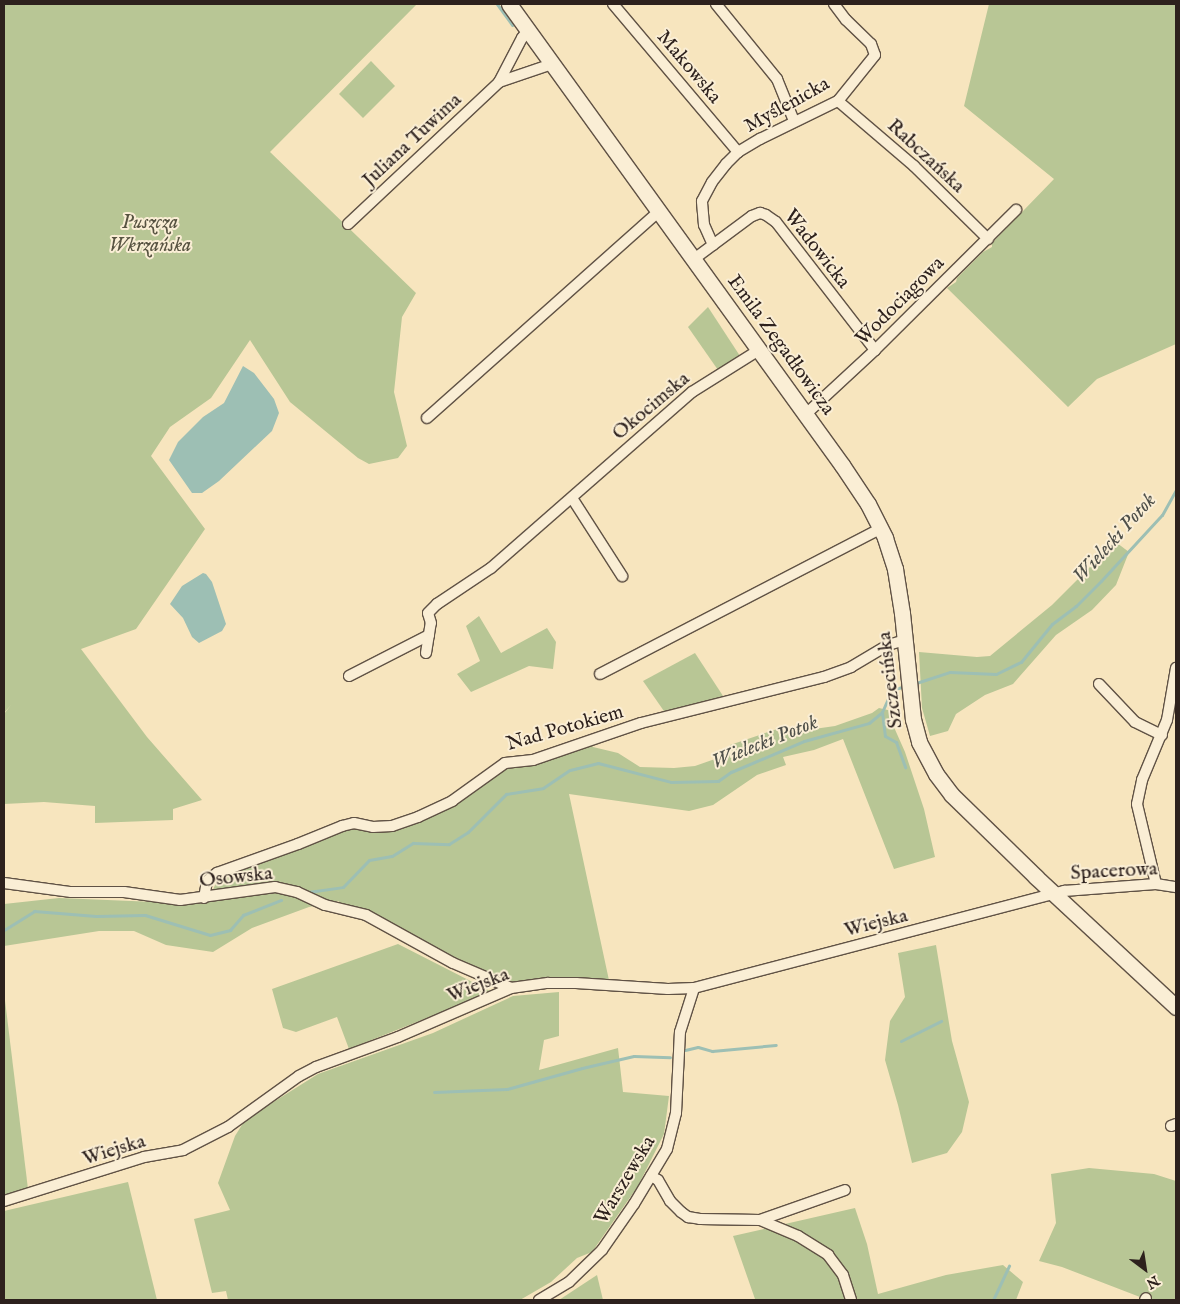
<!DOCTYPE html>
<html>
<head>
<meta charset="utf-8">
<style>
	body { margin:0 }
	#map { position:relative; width:1180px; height:1304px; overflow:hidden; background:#f7e5be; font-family:"IM FELL English",serif }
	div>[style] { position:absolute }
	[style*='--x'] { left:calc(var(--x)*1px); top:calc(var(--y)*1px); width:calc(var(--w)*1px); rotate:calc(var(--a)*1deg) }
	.green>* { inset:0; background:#b8c695 }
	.water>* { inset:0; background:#9dbfb4 }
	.stream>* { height:3px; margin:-1.5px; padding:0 1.5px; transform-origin:1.5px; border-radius:1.5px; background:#9dbfb4 }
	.roads { filter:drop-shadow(1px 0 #605245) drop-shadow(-1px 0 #605245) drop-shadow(0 1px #605245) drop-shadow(0 -1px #605245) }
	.minor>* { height:10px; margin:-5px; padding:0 5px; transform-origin:5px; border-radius:5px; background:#faeed5 }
	.secondary>* { height:15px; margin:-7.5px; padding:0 7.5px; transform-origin:7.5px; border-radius:7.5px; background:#faeed5 }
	span { translate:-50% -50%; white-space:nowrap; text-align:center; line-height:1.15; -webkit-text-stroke:4px #faeed5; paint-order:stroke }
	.street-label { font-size:20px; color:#2d211d }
	.park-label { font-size:20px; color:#575341; font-style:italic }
	.water-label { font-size:21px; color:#4f504a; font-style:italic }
	.frame { position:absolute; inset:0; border:5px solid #2d211d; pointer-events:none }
	.north { position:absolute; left:1120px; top:1244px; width:50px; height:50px; -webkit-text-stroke:4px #faeed5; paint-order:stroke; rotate:149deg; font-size:14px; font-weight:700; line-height:20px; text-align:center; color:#2d211d }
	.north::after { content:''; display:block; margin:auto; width:18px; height:22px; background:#2d211d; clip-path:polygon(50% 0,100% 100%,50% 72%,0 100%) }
</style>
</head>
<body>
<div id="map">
	<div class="green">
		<div style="clip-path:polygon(4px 4px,417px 4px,270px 152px,416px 293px,402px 317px,394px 392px,407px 446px,398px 458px,369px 464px,358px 458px,290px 402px,250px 340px,211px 398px,170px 427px,151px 456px,205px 529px,136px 629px,81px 649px,147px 737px,202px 800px,173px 809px,173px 820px,95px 823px,95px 806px,44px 802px,4px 804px,4px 714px,11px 705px,4px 713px)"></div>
		<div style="clip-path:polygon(989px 4px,1176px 4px,1176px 344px,1097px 379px,1068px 407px,947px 288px,956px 282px,957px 278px,983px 252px,992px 247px,992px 243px,1054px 179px,964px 106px)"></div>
		<div style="clip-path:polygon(371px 61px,395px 86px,363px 118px,339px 94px)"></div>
		<div style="clip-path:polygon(708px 307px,740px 356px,718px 370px,688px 327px)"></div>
		<div style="clip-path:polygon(1117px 543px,1129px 552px,1116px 585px,1092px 610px,1056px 635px,1013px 684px,985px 695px,956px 714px,948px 731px,930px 736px,922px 708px,919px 652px,977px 657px,990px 656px,1052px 605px,1109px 548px)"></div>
		<div style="clip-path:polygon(479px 616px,501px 653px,547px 628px,556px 642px,553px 669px,529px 666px,471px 692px,457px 674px,480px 661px,466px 626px)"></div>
		<div style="clip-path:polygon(695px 653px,725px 699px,666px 714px,643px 681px)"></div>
		<div style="clip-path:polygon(879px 708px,892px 711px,893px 725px,905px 752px,924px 809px,935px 857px,894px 869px,843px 739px,814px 750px,783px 757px,786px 765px,757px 775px,713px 805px,689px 811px,569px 794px,610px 985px,511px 988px,337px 907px,339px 901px,309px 907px,252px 928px,213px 952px,166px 945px,134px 931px,99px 931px,4px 946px,4px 904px,59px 898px,180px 903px,209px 900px,219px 875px,347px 828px,396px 828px,499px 770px,591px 743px,593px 747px,618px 753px,640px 767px,674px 768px,695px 766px,732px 753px,730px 745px,777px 729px,779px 734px,835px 726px,872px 713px)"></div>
		<div style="clip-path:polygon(398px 944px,492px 992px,349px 1049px,337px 1017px,296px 1032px,283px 1028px,272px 989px)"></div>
		<div style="clip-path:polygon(936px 945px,952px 1041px,969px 1102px,962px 1132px,947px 1153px,912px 1163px,898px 1105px,885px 1060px,890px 1021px,905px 997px,898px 953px)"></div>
		<div style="clip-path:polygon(4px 992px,28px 1189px,4px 1197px)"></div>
		<div style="clip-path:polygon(559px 992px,559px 1036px,544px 1040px,539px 1070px,618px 1048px,623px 1092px,669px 1096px,664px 1134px,638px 1186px,592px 1252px,577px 1258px,551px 1282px,520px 1300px,228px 1300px,226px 1291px,212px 1293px,194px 1219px,230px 1210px,218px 1183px,235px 1136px,245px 1120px,318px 1074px,433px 1033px,513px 996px)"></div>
		<div style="clip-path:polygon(1089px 1168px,1154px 1174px,1176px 1181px,1176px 1300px,1144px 1300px,1140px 1297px,1062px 1267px,1039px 1261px,1056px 1223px,1051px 1174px)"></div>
		<div style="clip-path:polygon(128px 1182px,157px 1300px,4px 1300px,4px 1211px)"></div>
		<div style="clip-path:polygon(855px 1208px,867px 1244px,878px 1294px,946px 1275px,1003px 1265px,1023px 1282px,1016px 1300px,755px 1299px,733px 1236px)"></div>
		<div style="clip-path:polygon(597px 1275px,603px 1300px,559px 1300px)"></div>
	</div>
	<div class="water">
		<div style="clip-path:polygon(243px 366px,254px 373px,274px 399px,279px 413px,272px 431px,219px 481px,202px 493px,192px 493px,169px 460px,178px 442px,203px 417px,224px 403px)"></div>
		<div style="clip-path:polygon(203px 573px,206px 574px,212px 582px,226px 624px,222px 631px,199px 643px,192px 637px,183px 618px,170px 604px,182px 586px)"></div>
	</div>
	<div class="stream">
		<div style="--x:497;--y:4;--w:26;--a:54"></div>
		<div style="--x:913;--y:684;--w:39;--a:-18"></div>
		<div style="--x:950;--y:672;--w:46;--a:2.5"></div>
		<div style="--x:996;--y:674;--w:28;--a:-26"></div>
		<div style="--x:1021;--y:662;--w:49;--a:-50.8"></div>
		<div style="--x:1052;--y:624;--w:30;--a:-37"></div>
		<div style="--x:1076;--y:606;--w:35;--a:-45"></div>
		<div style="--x:1101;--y:581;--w:90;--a:-47.3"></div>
		<div style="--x:1162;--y:515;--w:29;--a:-61"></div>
		<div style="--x:882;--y:712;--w:24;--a:83"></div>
		<div style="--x:885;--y:736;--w:13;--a:29"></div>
		<div style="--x:896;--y:742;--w:27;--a:70"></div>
		<div style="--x:308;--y:892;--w:35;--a:-8"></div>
		<div style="--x:343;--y:887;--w:37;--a:-46"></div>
		<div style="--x:369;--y:860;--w:23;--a:-10"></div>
		<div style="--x:392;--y:856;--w:25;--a:-32"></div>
		<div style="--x:413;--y:843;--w:36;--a:2"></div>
		<div style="--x:449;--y:844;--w:22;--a:-32"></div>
		<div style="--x:468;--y:832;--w:54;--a:-45"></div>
		<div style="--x:506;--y:794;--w:37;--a:-9"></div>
		<div style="--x:543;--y:788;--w:32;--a:-34"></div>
		<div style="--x:570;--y:770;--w:29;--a:-14"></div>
		<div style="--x:598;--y:763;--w:75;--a:14.6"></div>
		<div style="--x:671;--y:782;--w:47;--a:-1.2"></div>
		<div style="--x:718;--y:781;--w:16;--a:-35"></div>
		<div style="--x:731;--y:772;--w:79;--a:-23"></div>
		<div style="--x:804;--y:741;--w:67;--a:-15.5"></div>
		<div style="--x:869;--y:723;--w:17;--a:-40"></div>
		<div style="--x:882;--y:712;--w:24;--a:-66"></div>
		<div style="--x:892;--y:690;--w:14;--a:-17"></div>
		<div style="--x:4;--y:930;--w:36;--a:-32"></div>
		<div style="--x:34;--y:911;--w:62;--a:4.6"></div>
		<div style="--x:96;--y:916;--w:49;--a:-1.2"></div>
		<div style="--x:145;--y:915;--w:68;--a:17.1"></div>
		<div style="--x:210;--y:935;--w:21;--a:-14"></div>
		<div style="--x:230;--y:930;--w:20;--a:-49"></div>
		<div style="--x:243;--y:915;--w:41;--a:-21.5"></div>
		<div style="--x:901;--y:1041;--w:45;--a:-26.6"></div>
		<div style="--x:685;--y:1050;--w:13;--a:-13"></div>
		<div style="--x:698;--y:1047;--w:15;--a:16"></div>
		<div style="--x:712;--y:1051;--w:64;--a:-5.4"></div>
		<div style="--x:434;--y:1092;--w:73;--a:-2.4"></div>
		<div style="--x:507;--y:1089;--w:78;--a:-15.6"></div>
		<div style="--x:582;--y:1068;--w:53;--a:-13"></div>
		<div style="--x:634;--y:1056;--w:36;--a:2"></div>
		<div style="--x:993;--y:1300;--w:38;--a:-65"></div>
	</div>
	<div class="roads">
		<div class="minor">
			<div style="--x:613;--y:4;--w:194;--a:49.8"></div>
			<div style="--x:716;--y:4;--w:97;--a:50.9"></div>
			<div style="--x:777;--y:79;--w:45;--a:68"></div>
			<div style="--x:499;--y:82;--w:50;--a:-62.4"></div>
			<div style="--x:522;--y:38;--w:10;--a:-53"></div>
			<div style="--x:838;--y:101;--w:100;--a:40.5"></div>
			<div style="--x:914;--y:166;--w:104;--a:44.6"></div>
			<div style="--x:348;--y:224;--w:207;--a:-43.2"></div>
			<div style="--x:499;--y:82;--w:56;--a:-18.8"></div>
			<div style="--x:713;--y:245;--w:22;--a:-114"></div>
			<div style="--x:704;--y:225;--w:24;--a:-95"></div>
			<div style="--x:702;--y:201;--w:21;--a:-62"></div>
			<div style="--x:712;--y:182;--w:23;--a:-52"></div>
			<div style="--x:726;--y:164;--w:17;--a:-45"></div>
			<div style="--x:738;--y:152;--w:26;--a:-31"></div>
			<div style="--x:760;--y:139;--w:87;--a:-26"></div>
			<div style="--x:838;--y:101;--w:59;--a:-51.2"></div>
			<div style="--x:875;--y:55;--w:12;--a:-110"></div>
			<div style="--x:871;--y:44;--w:35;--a:-136"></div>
			<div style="--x:846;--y:20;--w:20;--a:-127"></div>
			<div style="--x:694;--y:259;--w:72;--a:-36.6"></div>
			<div style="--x:752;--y:216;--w:9;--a:-21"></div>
			<div style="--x:760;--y:213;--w:6;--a:18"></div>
			<div style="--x:766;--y:215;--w:12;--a:35"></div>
			<div style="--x:776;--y:222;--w:162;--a:52.3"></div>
			<div style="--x:806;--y:414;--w:94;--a:-42.8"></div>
			<div style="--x:875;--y:350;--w:199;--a:-44.8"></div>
			<div style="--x:427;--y:418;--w:311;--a:-41.7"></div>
			<div style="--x:572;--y:498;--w:93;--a:57.3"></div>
			<div style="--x:426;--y:653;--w:30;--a:-81"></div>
			<div style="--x:431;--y:623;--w:10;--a:-107"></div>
			<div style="--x:428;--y:613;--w:13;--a:-45"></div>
			<div style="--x:437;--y:604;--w:65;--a:-33.7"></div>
			<div style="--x:491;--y:568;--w:267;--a:-41.2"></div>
			<div style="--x:692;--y:392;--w:79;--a:-32.1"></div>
			<div style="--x:600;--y:674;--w:315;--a:-27.4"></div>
			<div style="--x:349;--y:676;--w:90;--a:-27.1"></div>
			<div style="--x:1099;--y:684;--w:52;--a:46.5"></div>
			<div style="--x:1135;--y:722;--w:30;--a:26"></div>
			<div style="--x:4;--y:883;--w:68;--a:7.7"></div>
			<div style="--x:71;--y:892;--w:53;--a:0"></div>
			<div style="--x:124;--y:892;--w:57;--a:8.1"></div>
			<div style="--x:180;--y:900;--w:96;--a:-7.8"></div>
			<div style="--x:275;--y:887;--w:23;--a:13"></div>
			<div style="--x:297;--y:892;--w:31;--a:25"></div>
			<div style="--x:325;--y:905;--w:42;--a:13.7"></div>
			<div style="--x:366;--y:915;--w:99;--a:28.9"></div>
			<div style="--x:453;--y:963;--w:63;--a:23.3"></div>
			<div style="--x:1156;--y:884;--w:82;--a:-103.4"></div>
			<div style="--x:1137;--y:804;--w:25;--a:-78"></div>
			<div style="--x:1142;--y:780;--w:65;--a:-67.4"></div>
			<div style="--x:1167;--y:720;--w:53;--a:-80.2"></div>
			<div style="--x:204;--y:898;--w:17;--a:-80"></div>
			<div style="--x:207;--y:881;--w:13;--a:-39"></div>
			<div style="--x:217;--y:873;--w:86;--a:-19.7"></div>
			<div style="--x:298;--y:844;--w:48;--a:-22.2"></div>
			<div style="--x:342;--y:826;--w:12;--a:-14"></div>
			<div style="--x:354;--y:823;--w:19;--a:12"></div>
			<div style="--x:373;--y:827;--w:19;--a:-3"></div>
			<div style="--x:392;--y:826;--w:28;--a:-19"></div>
			<div style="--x:418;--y:817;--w:38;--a:-25"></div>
			<div style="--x:452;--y:801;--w:65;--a:-35.6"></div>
			<div style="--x:505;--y:763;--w:28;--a:-6"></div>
			<div style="--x:533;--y:760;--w:114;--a:-18.9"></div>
			<div style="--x:641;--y:723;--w:189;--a:-14.1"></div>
			<div style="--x:824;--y:677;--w:29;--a:-20"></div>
			<div style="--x:851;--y:667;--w:43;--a:-30.7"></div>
			<div style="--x:888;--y:645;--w:18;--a:-16"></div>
			<div style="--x:1171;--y:1126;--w:5;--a:-22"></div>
			<div style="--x:651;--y:1176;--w:8;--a:30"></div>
			<div style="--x:658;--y:1180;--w:24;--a:60"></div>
			<div style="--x:670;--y:1201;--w:16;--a:45"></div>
			<div style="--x:681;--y:1212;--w:9;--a:36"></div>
			<div style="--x:688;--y:1217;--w:12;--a:9"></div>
			<div style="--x:700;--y:1219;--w:60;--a:1"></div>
			<div style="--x:760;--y:1220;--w:90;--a:-19.4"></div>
			<div style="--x:4;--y:1201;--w:147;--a:-17.4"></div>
			<div style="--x:144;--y:1157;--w:40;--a:-10"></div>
			<div style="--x:183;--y:1150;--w:51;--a:-27.1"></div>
			<div style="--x:228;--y:1127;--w:87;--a:-35.7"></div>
			<div style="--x:299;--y:1076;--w:19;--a:-28"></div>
			<div style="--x:316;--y:1067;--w:87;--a:-20.1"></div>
			<div style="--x:398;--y:1037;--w:123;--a:-23.4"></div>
			<div style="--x:511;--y:988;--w:37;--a:-8"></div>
			<div style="--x:548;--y:983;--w:28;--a:0"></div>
			<div style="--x:576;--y:983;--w:92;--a:3.7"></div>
			<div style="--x:668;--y:989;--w:26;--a:-2"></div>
			<div style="--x:694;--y:988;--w:383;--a:-14.7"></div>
			<div style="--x:1064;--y:891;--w:92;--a:-4.4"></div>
			<div style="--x:1156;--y:884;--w:20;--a:9"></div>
			<div style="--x:760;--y:1220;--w:41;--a:22.8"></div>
			<div style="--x:798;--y:1236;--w:36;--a:32"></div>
			<div style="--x:828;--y:1255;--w:25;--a:53"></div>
			<div style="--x:843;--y:1275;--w:26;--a:72"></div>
			<div style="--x:539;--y:1300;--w:35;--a:-31"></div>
			<div style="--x:569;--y:1282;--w:46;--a:-44.1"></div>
			<div style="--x:602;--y:1250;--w:56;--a:-55.2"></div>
			<div style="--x:634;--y:1204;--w:64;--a:-59"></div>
			<div style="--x:667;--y:1149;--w:37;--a:-76"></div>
			<div style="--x:676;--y:1113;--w:81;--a:-87.2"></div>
			<div style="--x:680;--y:1032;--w:46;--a:-72.3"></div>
			<div style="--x:1145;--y:1300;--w:2;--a:-63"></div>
		</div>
		<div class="secondary">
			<div style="--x:509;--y:4;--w:569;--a:54.16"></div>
			<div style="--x:842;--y:465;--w:47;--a:56.3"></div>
			<div style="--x:868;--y:504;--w:38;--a:63"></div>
			<div style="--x:885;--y:538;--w:33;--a:72"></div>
			<div style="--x:895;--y:569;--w:45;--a:81"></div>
			<div style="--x:902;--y:613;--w:107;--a:84.1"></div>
			<div style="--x:913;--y:719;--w:24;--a:75"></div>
			<div style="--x:919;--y:742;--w:36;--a:62"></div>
			<div style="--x:936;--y:774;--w:26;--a:53"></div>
			<div style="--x:952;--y:795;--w:117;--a:44.3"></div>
			<div style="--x:1036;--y:877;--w:191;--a:42.9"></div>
		</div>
	</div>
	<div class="street-label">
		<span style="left:689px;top:67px;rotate:50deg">Makowska</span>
		<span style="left:787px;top:105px;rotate:-29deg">Myślenicka</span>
		<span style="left:412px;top:140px;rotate:-43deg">Juliana Tuwima</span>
		<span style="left:926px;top:156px;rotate:43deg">Rabczańska</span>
		<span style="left:817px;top:249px;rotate:52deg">Wadowicka</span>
		<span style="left:900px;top:301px;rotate:-45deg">Wodociągowa</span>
		<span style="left:781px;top:345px;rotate:54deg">Emila Zegadłowicza</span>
		<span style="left:651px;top:406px;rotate:-40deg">Okocimska</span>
		<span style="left:890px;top:680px;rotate:-97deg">Szczecińska</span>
		<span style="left:565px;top:728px;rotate:-16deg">Nad Potokiem</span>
		<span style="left:1114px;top:871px;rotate:-3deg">Spacerowa</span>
		<span style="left:236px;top:877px;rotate:-6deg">Osowska</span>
		<span style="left:876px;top:923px;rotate:-14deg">Wiejska</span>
		<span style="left:478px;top:985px;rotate:-21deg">Wiejska</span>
		<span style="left:114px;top:1150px;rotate:-17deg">Wiejska</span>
		<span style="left:625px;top:1180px;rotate:-59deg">Warszewska</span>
	</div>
	<div class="park-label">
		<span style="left:150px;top:234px">Puszcza<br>Wkrzańska</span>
	</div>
	<div class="water-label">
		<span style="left:1115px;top:539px;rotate:-48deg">Wielecki Potok</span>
		<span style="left:765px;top:743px;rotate:-22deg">Wielecki Potok</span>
	</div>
	<div class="frame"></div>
	<div class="north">N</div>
</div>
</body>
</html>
